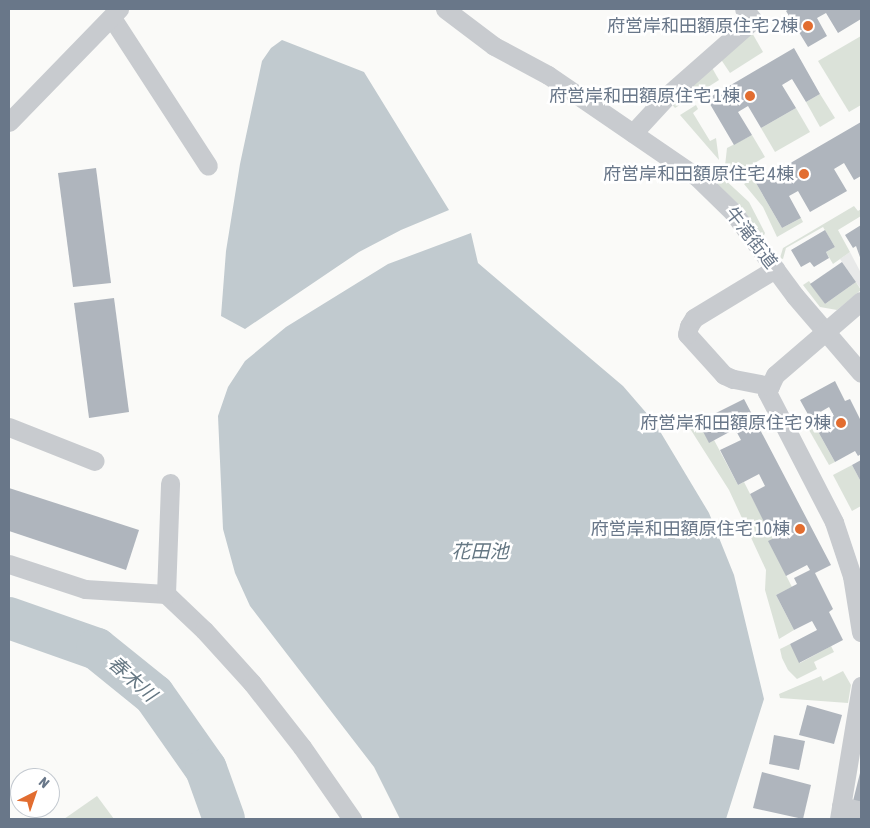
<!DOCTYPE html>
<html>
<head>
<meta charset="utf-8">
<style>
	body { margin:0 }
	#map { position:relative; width:870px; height:828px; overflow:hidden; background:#fafaf8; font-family:"Asap Condensed","Noto Sans JP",sans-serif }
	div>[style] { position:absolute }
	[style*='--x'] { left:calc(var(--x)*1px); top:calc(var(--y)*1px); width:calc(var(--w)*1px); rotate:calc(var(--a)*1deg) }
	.built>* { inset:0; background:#e8e9e9 }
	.green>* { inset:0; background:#dbe2d9 }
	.water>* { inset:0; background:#c1cacf }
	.river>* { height:42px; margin:-21px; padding:0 21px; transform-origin:21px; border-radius:21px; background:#c1cacf }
	.building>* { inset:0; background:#afb5bd }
	.street>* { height:19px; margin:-9.5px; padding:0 9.5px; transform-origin:9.5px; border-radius:9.5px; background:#c8cbcf }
	.dots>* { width:14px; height:14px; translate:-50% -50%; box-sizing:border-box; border:2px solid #fff; border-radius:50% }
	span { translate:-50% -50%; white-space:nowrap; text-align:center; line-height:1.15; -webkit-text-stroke:5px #fff; paint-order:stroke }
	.poi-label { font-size:18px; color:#697789 }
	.right { translate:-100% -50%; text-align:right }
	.street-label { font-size:18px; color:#697789 }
	.water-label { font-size:19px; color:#657783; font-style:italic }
	.frame { position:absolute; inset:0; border:10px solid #697789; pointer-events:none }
	.north { position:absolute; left:10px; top:768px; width:50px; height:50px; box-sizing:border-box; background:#fff; border:1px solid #c3c9d0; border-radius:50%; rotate:41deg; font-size:14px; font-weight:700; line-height:20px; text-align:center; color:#697789 }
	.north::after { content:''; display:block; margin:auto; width:18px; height:22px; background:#e26d30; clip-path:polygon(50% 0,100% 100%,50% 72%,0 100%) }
</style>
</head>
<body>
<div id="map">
	<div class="built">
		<div style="clip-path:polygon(850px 252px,861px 273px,861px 289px,840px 259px)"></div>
	</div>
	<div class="green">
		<div style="clip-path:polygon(751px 31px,763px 52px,730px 73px,720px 58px)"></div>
		<div style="clip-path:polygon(861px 36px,861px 105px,849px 112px,818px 61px)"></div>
		<div style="clip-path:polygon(711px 66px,719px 80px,675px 108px,670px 102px)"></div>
		<div style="clip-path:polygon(820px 94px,835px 118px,820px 127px,806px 102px)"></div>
		<div style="clip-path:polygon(696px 105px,698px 109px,693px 113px,710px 141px,716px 138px,719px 160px,680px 115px)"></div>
		<div style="clip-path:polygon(796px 108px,810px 132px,775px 152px,761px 128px)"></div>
		<div style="clip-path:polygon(752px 135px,765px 157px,734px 175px,725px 166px,727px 148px)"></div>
		<div style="clip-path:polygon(708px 164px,749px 202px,765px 233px,763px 238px,741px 207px,705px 172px,704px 167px)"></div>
		<div style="clip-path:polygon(772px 169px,774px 172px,756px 183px,782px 228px,801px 218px,803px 222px,777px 237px,763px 207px,744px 184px)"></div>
		<div style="clip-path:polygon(854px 206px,858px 211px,861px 209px,861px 216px,838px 230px,850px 252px,833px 264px,826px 252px,835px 247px,823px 227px,786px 248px,783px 259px,780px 258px,783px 248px)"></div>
		<div style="clip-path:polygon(809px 281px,825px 304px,856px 282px,861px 290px,837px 310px,820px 307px,803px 285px)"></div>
		<div style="clip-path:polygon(697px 419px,709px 442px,714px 440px,738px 485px,744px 482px,773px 539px,769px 542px,792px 587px,776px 595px,794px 630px,779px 639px,765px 590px,766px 570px,729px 490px,689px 427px)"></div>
		<div style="clip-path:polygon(815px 426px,835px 462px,829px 465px,809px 430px)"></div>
		<div style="clip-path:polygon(852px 465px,861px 482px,861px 506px,852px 511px,833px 475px)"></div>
		<div style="clip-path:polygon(790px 644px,800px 663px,831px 646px,834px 652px,814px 662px,817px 669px,797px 679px,788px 670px,782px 658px,780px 649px)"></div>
		<div style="clip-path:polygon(843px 671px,851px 685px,848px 703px,780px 698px,779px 694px,821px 676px,823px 681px)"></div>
		<div style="clip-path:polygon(97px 796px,114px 819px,64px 819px)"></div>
	</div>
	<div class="water">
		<div style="clip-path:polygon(282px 40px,364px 72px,449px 210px,401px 230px,359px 252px,245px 329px,221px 316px,226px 251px,240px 164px,262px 61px,271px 48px)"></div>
		<div style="clip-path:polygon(471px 233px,478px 263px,623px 386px,655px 423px,709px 513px,734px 575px,764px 699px,726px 819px,400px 819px,374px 767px,250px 606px,235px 573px,223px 529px,218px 416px,228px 387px,245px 361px,286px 327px,388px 264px)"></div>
	</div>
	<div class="river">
		<div style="--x:9;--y:618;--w:93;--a:19.4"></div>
		<div style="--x:97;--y:649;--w:73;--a:38.9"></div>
		<div style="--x:154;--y:695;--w:90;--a:54.9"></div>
		<div style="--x:206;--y:769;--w:53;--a:70.2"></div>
	</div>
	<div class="building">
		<div style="clip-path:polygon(789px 9px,861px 9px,861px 19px,838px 33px,826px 13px,817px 18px,827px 36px,808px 47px,786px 11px)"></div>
		<div style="clip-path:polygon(794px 48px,820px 94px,806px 102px,792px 79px,782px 85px,796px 108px,761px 128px,748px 106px,738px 112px,752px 135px,734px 145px,707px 99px)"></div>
		<div style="clip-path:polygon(861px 122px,861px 176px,854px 180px,844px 163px,834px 169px,847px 191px,810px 212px,798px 191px,789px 196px,801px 218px,782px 228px,756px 183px)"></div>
		<div style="clip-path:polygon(96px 168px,111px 283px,73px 287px,58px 173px)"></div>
		<div style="clip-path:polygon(861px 225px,861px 260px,856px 246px,853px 248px,845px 235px)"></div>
		<div style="clip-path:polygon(825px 230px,835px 247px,826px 252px,829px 258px,814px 267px,810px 262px,801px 267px,791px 250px)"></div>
		<div style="clip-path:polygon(842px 262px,856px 282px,825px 304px,810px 284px)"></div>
		<div style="clip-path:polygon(114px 298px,129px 412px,89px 418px,74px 303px)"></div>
		<div style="clip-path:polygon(835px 381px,845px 401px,850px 399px,861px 421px,861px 454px,858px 456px,855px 451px,835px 462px,815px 426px,834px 416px,829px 407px,810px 418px,800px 400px)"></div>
		<div style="clip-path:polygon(744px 399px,831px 565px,815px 573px,833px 609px,829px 612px,843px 640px,799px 663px,790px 644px,817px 630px,812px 621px,794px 630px,776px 595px,797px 584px,794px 578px,810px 570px,807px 565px,786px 576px,768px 541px,789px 531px,783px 520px,767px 528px,750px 494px,765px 486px,759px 474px,738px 485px,720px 450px,741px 440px,735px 429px,709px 443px,698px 422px)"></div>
		<div style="clip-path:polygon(861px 460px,861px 482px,852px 465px)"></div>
		<div style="clip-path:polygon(9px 488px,139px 530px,126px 570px,9px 531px)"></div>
		<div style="clip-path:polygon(807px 705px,842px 715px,834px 744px,799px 735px)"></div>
		<div style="clip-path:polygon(774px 735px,805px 741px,799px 770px,769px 764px)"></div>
		<div style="clip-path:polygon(861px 769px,861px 802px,853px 801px)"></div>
		<div style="clip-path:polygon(762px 772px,811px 785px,803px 819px,753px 808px)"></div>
	</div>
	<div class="street">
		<div style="--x:445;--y:9;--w:61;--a:37.1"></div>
		<div style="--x:494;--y:46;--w:61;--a:28.2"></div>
		<div style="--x:548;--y:75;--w:181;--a:34.4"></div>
		<div style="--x:697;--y:177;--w:50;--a:44.2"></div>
		<div style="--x:733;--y:212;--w:104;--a:53.6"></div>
		<div style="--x:795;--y:296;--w:101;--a:49.4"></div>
		<div style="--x:112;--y:18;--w:176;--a:57"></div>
		<div style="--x:9;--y:122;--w:158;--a:-45.8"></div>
		<div style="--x:633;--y:133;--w:53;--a:-47.3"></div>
		<div style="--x:669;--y:94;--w:112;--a:-41.4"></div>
		<div style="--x:753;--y:20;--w:14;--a:-129"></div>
		<div style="--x:861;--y:301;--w:113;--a:139.3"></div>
		<div style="--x:775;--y:375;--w:19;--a:115"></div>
		<div style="--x:767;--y:392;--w:146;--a:62.7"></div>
		<div style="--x:834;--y:522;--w:57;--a:71.6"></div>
		<div style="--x:852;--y:576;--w:57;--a:80.9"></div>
		<div style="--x:770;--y:386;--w:38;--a:-169"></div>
		<div style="--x:733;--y:379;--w:10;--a:-156"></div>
		<div style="--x:724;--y:375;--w:55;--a:-132.1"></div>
		<div style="--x:687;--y:334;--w:8;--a:-76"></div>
		<div style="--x:689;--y:326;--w:9;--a:-58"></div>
		<div style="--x:694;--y:318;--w:95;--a:-31.2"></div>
		<div style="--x:9;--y:427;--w:92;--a:21.6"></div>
		<div style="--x:9;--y:564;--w:80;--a:18.2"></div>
		<div style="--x:85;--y:589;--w:81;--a:3.5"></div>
		<div style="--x:166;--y:594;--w:52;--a:43.5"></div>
		<div style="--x:204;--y:630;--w:72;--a:47.8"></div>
		<div style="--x:252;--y:683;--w:81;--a:52"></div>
		<div style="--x:302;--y:747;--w:88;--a:55.2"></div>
		<div style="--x:166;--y:594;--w:111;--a:-87.9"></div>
		<div style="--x:841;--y:806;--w:21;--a:14"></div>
		<div style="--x:839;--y:819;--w:135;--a:-80.6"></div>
	</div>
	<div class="dots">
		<div style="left:808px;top:26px;background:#e26d30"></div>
		<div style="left:750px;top:96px;background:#e26d30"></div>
		<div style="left:804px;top:174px;background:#e26d30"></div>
		<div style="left:841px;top:423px;background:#e26d30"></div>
		<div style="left:800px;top:529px;background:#e26d30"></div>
	</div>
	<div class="poi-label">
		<span class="right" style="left:798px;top:26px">府営岸和田額原住宅 2棟</span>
		<span class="right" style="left:740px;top:96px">府営岸和田額原住宅 1棟</span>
		<span class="right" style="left:794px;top:174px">府営岸和田額原住宅 4棟</span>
		<span class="right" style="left:831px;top:423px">府営岸和田額原住宅 9棟</span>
		<span class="right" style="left:790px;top:529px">府営岸和田額原住宅 10棟</span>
	</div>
	<div class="street-label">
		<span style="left:751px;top:238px;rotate:52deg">牛滝街道</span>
	</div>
	<div class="water-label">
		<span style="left:480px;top:552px">花田池</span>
		<span style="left:132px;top:679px;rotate:42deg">春木川</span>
	</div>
	<div class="frame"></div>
	<div class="north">N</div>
</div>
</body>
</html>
